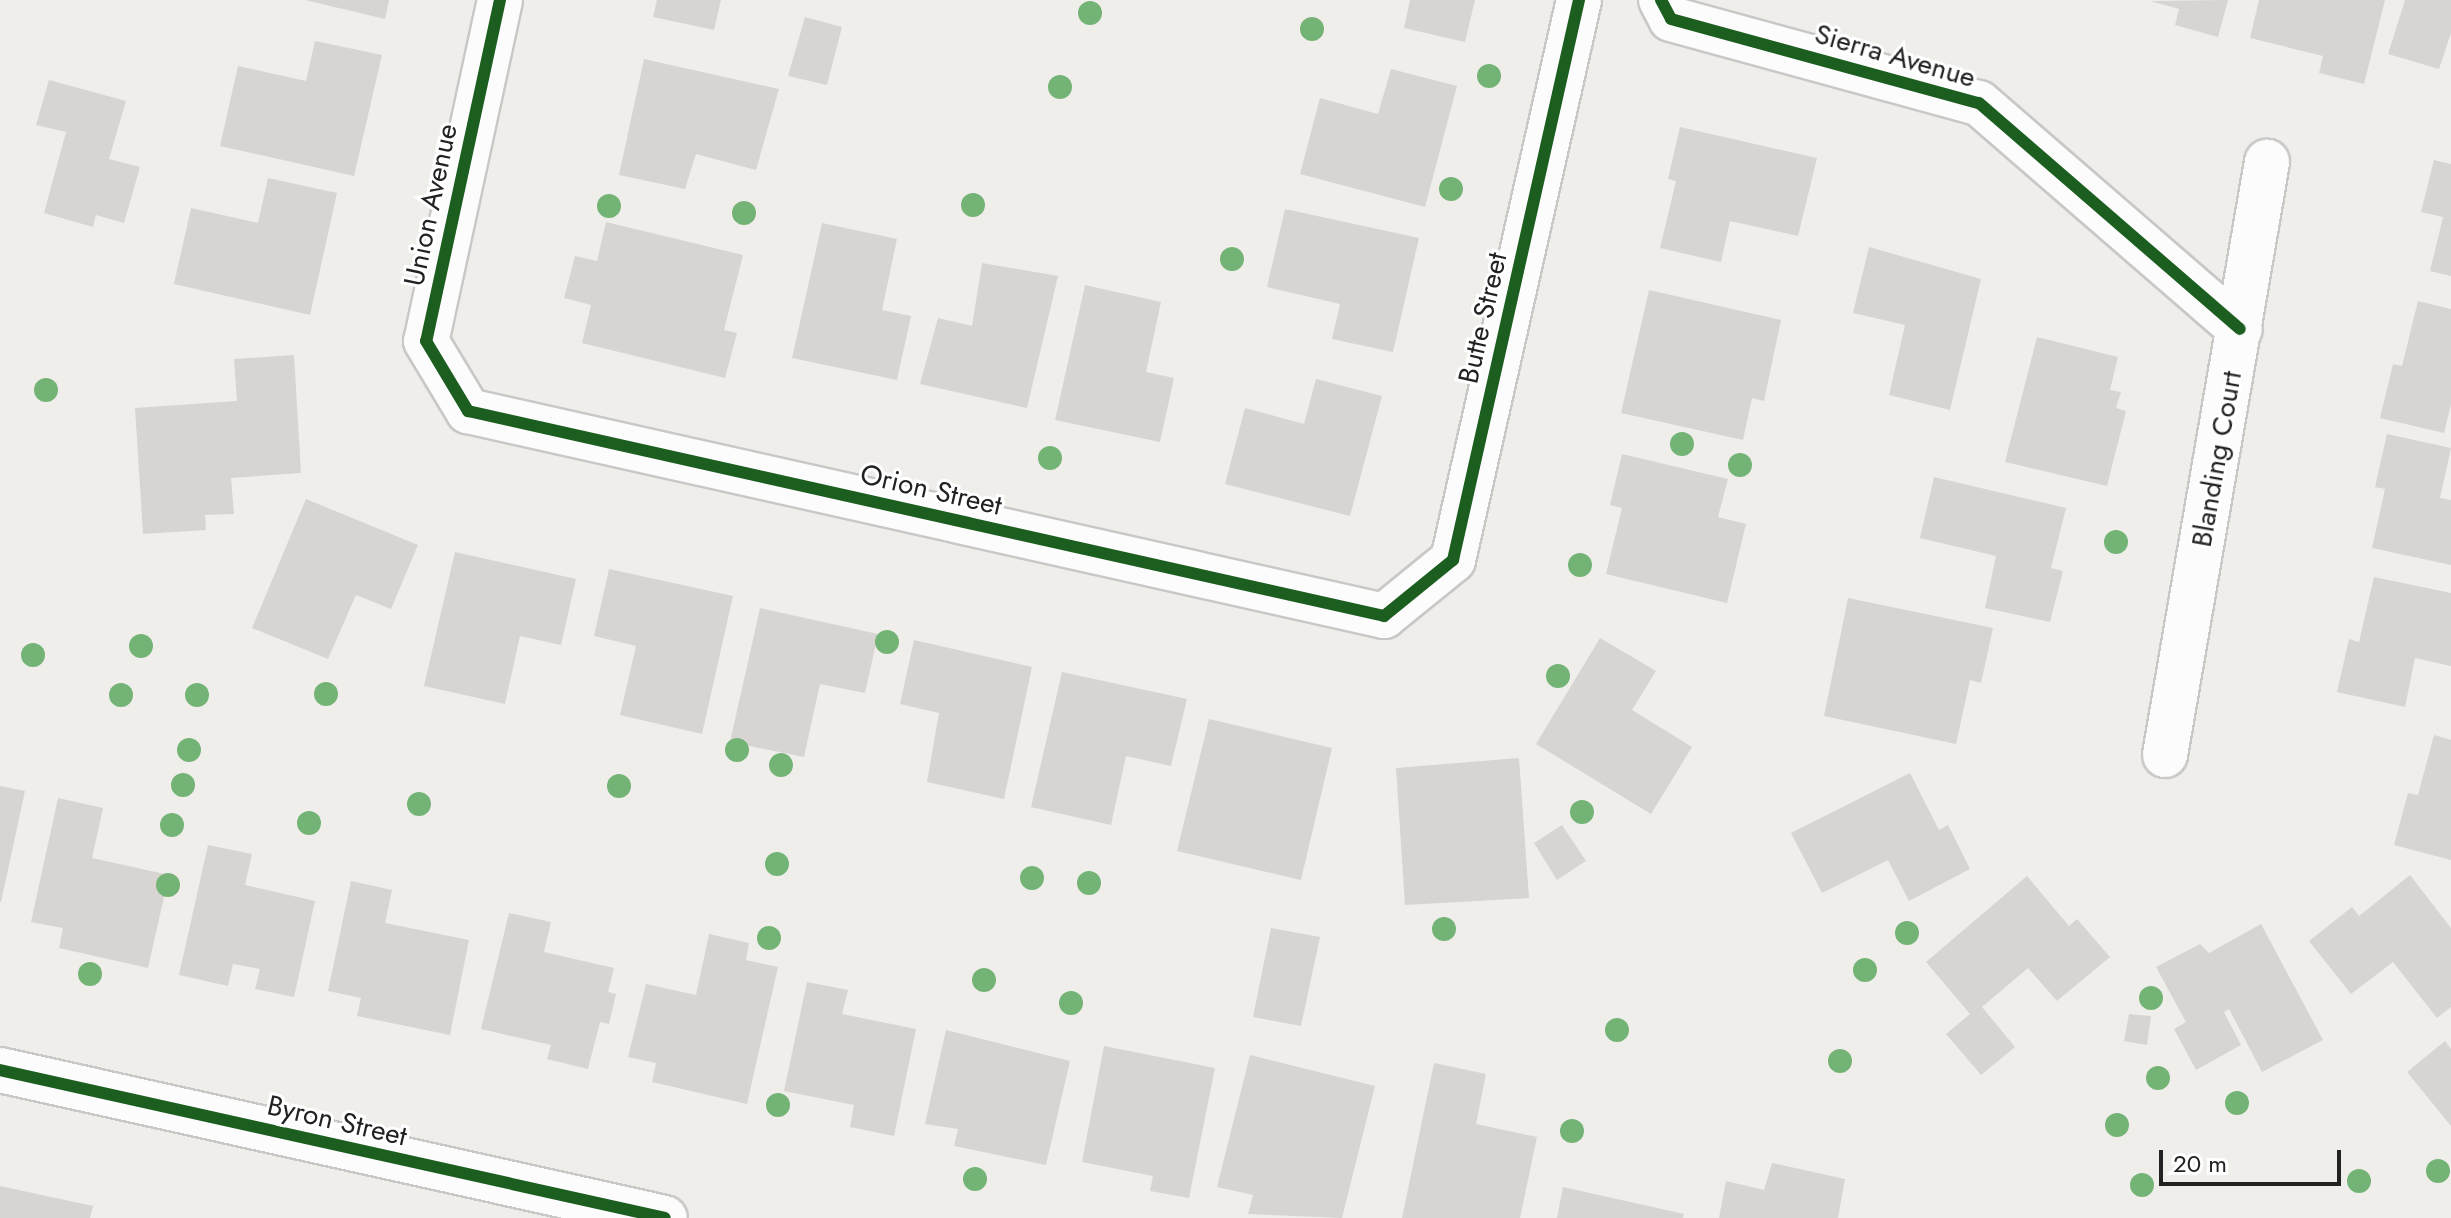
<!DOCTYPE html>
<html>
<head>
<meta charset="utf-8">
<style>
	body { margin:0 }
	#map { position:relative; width:2451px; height:1218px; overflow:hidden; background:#f0eeeb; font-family:Jost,sans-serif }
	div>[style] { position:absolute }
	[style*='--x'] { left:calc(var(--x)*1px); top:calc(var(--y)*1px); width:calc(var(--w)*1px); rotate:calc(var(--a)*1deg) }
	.building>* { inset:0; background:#d7d4d2 }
	.roads { filter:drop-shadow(2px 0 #c9c8c7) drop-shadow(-2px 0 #c9c8c7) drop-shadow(0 2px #c9c8c7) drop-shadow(0 -2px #c9c8c7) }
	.minor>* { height:44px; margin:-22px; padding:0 22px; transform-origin:22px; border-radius:22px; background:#fdfcfc }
	.cycleway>* { height:12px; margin:-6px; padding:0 6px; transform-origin:6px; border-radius:6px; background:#1b5e20 }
	.trees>* { width:24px; height:24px; margin:-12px; border-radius:50%; background:#73b476 }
	span { translate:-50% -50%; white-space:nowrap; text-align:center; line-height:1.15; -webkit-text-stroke:6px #fff; paint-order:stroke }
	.street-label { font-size:28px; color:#222 }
	.scale { position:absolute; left:2159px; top:1150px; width:182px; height:36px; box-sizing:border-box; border:4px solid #222; border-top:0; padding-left:10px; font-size:24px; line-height:28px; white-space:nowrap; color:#222; -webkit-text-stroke:6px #fff; paint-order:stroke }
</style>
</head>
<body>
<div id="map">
	<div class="building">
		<div style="clip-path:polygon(305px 0,389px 0,385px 19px)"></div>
		<div style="clip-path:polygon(657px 0,721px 0,714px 30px,653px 17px)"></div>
		<div style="clip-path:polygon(1410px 0,1475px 0,1465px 42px,1404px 28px)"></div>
		<div style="clip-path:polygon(2228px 0,2218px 37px,2175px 25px,2179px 9px,2150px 1px)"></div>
		<div style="clip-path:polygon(2259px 0,2385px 0,2364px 84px,2319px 73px,2323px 56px,2250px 38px)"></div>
		<div style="clip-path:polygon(2405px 0,2451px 0,2451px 33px,2439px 69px,2388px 54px)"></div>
		<div style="clip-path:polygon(805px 17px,842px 27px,827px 85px,788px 76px)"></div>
		<div style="clip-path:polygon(315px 41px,382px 55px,354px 176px,220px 146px,238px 66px,306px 81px)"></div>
		<div style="clip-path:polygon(644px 59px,779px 89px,756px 170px,696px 154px,685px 189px,619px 175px)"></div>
		<div style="clip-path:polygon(1391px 69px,1457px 86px,1425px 207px,1300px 174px,1320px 98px,1378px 114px)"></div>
		<div style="clip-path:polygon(49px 80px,126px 101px,109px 159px,140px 167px,124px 223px,96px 215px,93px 227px,44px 213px,66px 132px,36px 125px)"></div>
		<div style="clip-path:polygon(1680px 127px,1817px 158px,1798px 236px,1730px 221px,1721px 262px,1660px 248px,1676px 181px,1668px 179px)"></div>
		<div style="clip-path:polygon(2434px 160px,2451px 164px,2451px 276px,2430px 271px,2443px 217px,2421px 212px)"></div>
		<div style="clip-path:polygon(268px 178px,337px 193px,310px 315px,174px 284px,191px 208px,258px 223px)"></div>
		<div style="clip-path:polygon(1285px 209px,1419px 238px,1393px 352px,1332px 339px,1340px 304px,1267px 287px)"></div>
		<div style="clip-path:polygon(606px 222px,743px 255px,724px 330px,737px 333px,725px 378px,582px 343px,591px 305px,564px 298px,575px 256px,597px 261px)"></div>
		<div style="clip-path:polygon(822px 223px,897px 239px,882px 310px,911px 316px,897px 380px,792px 358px)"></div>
		<div style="clip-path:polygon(1869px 247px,1981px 279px,1950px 410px,1889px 395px,1905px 325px,1853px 313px)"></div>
		<div style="clip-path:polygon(982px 263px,1058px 276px,1027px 408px,920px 384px,938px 318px,972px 326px)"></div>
		<div style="clip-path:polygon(1085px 285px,1161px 302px,1146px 372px,1174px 378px,1160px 442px,1055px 420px)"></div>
		<div style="clip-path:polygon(1649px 290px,1781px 320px,1764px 401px,1752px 398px,1743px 440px,1621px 413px)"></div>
		<div style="clip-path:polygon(2418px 301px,2451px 309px,2451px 404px,2444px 433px,2380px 418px,2393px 364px,2402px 366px)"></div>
		<div style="clip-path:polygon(2037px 337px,2118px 357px,2110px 390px,2121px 392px,2116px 408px,2126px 411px,2107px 486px,2005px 462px)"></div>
		<div style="clip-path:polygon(294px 355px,301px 473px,231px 478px,234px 514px,205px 515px,206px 530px,143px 534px,135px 408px,237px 401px,234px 359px)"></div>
		<div style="clip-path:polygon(1316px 379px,1382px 396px,1350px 516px,1225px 484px,1245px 408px,1304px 424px)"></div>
		<div style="clip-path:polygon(2387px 434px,2451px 448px,2440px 498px,2451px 500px,2451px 565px,2372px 548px,2385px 489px,2375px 487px)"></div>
		<div style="clip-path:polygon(1622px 454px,1728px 479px,1718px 517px,1746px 524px,1727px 603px,1606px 574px,1622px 508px,1610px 505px)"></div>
		<div style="clip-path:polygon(1934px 477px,2066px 508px,2051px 568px,2063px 571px,2050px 622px,1985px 608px,1996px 556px,1920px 538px)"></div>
		<div style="clip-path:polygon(306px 499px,418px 545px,391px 609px,356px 595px,328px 659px,252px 628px)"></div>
		<div style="clip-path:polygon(455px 552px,576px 579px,561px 645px,520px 636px,505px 704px,424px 686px)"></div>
		<div style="clip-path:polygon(609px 569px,733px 596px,702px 734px,620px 715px,636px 646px,594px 636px)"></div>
		<div style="clip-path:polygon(2374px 577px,2451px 593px,2451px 666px,2415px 658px,2405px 707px,2337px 692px,2349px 639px,2359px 642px)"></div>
		<div style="clip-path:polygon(1848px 598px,1993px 628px,1981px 683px,1970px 680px,1956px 744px,1824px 716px)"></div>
		<div style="clip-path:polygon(760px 608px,878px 634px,865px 693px,820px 684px,804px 757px,730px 742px)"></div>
		<div style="clip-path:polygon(1600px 638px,1656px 671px,1632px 710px,1692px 747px,1651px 814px,1536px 744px)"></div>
		<div style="clip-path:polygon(914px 640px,1032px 667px,1004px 799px,927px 782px,939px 713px,900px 704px)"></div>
		<div style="clip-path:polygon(1062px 672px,1187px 699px,1171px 766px,1126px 756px,1111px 825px,1031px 807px)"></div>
		<div style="clip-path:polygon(1209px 719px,1332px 748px,1301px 880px,1177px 851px)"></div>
		<div style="clip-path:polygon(2434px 735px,2451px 740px,2451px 860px,2394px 845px,2408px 793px,2418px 795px)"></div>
		<div style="clip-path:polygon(1519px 758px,1529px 898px,1405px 905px,1396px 768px)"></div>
		<div style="clip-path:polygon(1910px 773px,1939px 830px,1948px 825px,1970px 869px,1909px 901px,1888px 860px,1822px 893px,1791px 833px)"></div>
		<div style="clip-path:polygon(0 786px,25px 791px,1px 902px,0 902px)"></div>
		<div style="clip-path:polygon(58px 798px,103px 808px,92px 858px,169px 875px,148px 968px,59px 948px,63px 928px,31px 922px)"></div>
		<div style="clip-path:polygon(1562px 825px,1586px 861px,1557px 880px,1534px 843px)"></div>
		<div style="clip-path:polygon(208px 845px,252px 854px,245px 885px,315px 901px,294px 997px,255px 989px,260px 969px,233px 964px,228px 986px,179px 975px)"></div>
		<div style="clip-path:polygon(2410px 875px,2451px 928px,2451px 1007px,2437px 1018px,2393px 962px,2351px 994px,2309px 941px,2352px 907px,2359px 916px)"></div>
		<div style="clip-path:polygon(2027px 876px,2069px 926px,2077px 919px,2110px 957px,2057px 1001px,2028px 968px,1982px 1007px,2015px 1047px,1981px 1075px,1946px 1034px,1970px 1014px,1926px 962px)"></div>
		<div style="clip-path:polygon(351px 881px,392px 890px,385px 923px,469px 940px,450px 1035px,357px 1016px,361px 998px,328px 991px)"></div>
		<div style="clip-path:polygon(509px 913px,551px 922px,544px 952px,614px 968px,608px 992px,616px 994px,609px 1024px,600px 1022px,588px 1069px,547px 1059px,551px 1045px,481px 1029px)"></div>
		<div style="clip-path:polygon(2261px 924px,2323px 1040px,2262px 1072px,2229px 1009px,2224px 1012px,2241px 1045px,2196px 1070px,2174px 1029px,2186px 1022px,2156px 967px,2200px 944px,2209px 953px)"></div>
		<div style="clip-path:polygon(1271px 928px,1320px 937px,1301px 1026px,1253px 1017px)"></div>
		<div style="clip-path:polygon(709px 934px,749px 943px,746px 960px,778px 967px,747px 1104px,652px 1082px,656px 1063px,628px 1057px,646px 984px,696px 995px)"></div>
		<div style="clip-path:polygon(807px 982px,848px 990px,842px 1014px,916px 1029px,894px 1136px,850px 1127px,854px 1105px,784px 1091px)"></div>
		<div style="clip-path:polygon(2129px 1014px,2151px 1016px,2147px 1045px,2124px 1041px)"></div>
		<div style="clip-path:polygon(946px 1030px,1070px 1061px,1046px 1165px,954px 1146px,958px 1129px,925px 1124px)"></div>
		<div style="clip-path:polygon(2445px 1041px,2451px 1049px,2451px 1126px,2407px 1072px)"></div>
		<div style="clip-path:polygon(1104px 1046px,1215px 1068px,1189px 1198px,1150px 1191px,1153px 1176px,1082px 1162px)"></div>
		<div style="clip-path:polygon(1250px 1055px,1375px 1086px,1342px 1218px,1248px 1214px,1253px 1195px,1217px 1187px)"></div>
		<div style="clip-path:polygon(1434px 1063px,1486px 1074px,1476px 1124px,1537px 1137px,1520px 1218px,1402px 1218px)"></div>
		<div style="clip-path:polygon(1772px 1163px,1845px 1179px,1838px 1218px,1719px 1218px,1726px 1181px,1764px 1190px)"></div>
		<div style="clip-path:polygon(0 1186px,93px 1206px,90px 1218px,0 1218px)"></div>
		<div style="clip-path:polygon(1563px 1187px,1684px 1214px,1683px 1218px,1557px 1218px)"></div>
	</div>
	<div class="roads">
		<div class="minor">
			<div style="--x:500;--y:0;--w:349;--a:102.2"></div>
			<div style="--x:426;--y:341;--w:82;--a:59"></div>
			<div style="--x:468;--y:411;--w:939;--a:12.61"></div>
			<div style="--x:1384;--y:616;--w:89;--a:-39.1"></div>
			<div style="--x:1453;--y:560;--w:574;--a:-77.32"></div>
			<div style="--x:1661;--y:0;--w:21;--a:62"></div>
			<div style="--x:1671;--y:19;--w:319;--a:15.3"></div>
			<div style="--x:1979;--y:103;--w:345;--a:40.9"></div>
			<div style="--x:2165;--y:755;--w:602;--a:-80.24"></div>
			<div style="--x:0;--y:1070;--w:681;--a:12.55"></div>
		</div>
	</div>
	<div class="cycleway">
		<div style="--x:500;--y:0;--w:349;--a:102.2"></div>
		<div style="--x:426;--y:341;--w:82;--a:59"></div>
		<div style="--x:468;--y:411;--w:939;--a:12.61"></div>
		<div style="--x:1384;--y:616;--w:89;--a:-39.1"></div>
		<div style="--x:1453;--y:560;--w:574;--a:-77.32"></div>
		<div style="--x:1661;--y:0;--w:21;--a:62"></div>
		<div style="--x:1671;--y:19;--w:319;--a:15.3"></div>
		<div style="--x:1979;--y:103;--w:345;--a:40.9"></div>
		<div style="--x:0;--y:1070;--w:681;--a:12.55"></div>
	</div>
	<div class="trees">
		<div style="left:1090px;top:13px"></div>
		<div style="left:1312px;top:29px"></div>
		<div style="left:1489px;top:76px"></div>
		<div style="left:1060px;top:87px"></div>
		<div style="left:1451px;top:189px"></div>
		<div style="left:973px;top:205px"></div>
		<div style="left:609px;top:206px"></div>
		<div style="left:744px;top:213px"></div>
		<div style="left:1232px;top:259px"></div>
		<div style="left:46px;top:390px"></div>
		<div style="left:1682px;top:444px"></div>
		<div style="left:1050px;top:458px"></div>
		<div style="left:1740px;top:465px"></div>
		<div style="left:2116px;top:542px"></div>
		<div style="left:1580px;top:565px"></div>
		<div style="left:887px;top:642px"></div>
		<div style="left:141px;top:646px"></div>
		<div style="left:33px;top:655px"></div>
		<div style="left:1558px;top:676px"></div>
		<div style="left:326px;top:694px"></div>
		<div style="left:121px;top:695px"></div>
		<div style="left:197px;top:695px"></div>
		<div style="left:189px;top:750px"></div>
		<div style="left:737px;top:750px"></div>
		<div style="left:781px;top:765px"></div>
		<div style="left:183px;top:785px"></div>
		<div style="left:619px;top:786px"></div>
		<div style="left:419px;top:804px"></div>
		<div style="left:1582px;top:812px"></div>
		<div style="left:309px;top:823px"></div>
		<div style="left:172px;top:825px"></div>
		<div style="left:777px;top:864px"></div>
		<div style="left:1032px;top:878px"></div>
		<div style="left:1089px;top:883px"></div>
		<div style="left:168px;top:885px"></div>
		<div style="left:1444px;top:929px"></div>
		<div style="left:1907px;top:933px"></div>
		<div style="left:769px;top:938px"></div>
		<div style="left:1865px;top:970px"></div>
		<div style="left:90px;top:974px"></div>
		<div style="left:984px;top:980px"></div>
		<div style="left:2151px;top:998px"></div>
		<div style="left:1071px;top:1003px"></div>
		<div style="left:1617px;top:1030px"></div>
		<div style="left:1840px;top:1061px"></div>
		<div style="left:2158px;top:1078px"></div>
		<div style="left:2237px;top:1103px"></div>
		<div style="left:778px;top:1105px"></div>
		<div style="left:2117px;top:1125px"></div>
		<div style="left:1572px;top:1131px"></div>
		<div style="left:2438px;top:1171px"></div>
		<div style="left:975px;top:1179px"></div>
		<div style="left:2359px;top:1181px"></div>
		<div style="left:2142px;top:1185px"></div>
	</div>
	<div class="street-label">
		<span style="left:1895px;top:56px;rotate:16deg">Sierra Avenue</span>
		<span style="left:431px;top:205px;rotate:-78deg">Union Avenue</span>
		<span style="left:1483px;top:318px;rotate:-77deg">Butte Street</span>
		<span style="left:2217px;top:459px;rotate:-80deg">Blanding Court</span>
		<span style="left:931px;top:490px;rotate:13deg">Orion Street</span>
		<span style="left:337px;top:1121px;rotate:13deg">Byron Street</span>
	</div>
	<div class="scale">20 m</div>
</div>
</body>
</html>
